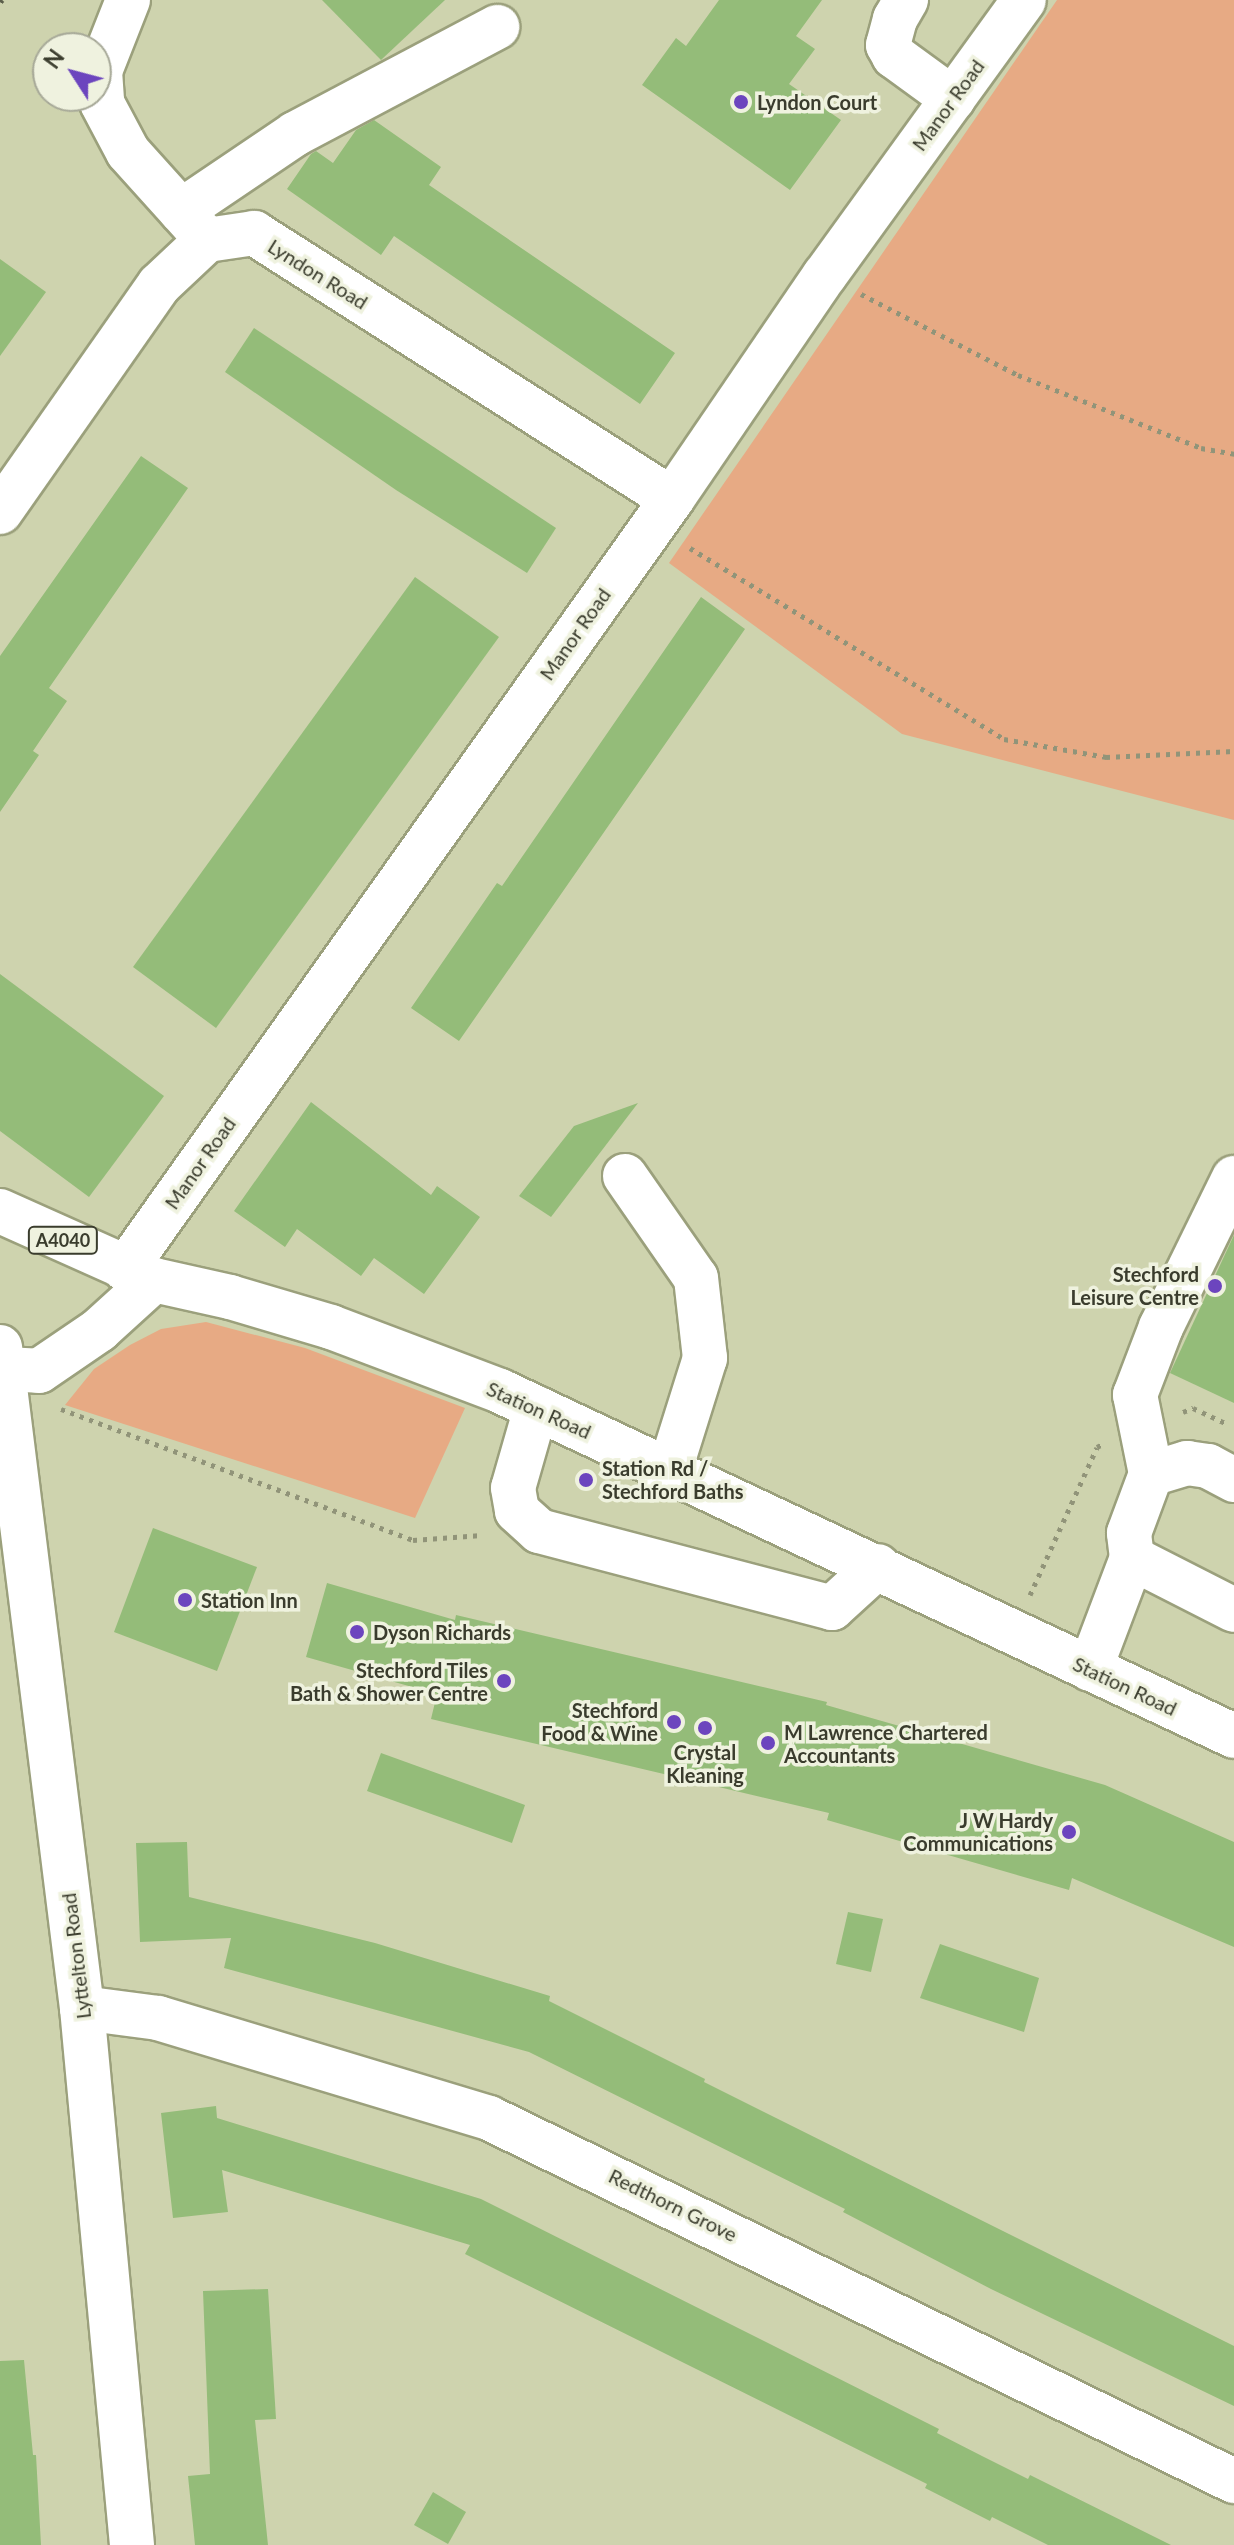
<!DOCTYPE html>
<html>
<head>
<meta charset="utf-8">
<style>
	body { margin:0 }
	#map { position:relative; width:1234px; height:2545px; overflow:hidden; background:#ced3ae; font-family:Lato,sans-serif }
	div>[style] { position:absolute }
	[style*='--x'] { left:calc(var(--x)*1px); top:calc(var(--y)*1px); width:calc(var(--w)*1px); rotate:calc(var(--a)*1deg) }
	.green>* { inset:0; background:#e7aa84 }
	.building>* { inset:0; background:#94bc79 }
	.path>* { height:5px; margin-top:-2.5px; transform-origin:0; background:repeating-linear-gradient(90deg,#919479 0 4px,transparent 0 10px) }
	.roads { filter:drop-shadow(2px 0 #9ba07c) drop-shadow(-2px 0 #9ba07c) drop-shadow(0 2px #9ba07c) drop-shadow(0 -2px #9ba07c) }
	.minor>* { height:44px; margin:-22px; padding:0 22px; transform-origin:22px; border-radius:22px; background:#fff }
	.major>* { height:44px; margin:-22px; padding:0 22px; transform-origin:22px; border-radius:22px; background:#fff }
	.rail>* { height:6px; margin-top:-3px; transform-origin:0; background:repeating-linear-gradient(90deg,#5c5f4b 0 12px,transparent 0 18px) }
	.dots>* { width:22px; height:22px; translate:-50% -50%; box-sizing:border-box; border:4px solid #eff2df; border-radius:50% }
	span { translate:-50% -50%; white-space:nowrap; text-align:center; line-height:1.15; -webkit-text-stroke:7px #eff2df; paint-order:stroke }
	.shield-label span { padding:2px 6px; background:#eff2df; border:2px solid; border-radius:6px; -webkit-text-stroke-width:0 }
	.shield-label { font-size:18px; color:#3a3c2d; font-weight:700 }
	.poi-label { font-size:20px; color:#3a3c2d; font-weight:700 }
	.left { translate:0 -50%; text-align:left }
	.right { translate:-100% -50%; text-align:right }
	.street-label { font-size:20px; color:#3a3c2d }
	.north { position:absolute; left:32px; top:32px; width:80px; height:80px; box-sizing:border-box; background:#eff2df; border:2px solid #a7a998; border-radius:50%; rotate:306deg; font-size:22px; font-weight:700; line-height:32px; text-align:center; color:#3a3c2d }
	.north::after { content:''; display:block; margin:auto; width:28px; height:36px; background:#6c45be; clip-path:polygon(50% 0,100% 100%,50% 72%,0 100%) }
</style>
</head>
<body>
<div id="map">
	<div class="green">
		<div style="clip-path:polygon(1057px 0,1234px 0,1234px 820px,902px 734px,669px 563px)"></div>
		<div style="clip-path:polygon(206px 1322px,305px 1348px,465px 1408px,415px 1518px,65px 1405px,94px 1369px,130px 1345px,161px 1329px)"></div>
	</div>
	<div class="building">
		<div style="clip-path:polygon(322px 0,445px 0,381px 60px)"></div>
		<div style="clip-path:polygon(719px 0,822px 0,796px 36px,815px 49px,789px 84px,841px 120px,790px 190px,642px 85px,676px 38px,686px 46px)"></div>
		<div style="clip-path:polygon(374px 120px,441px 167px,429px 185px,675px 353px,640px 404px,394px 236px,381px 255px,287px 189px,311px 154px,316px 151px,333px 163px,356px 130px)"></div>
		<div style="clip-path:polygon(0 259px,46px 292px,0 356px)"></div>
		<div style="clip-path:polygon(254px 328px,556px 528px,527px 573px,396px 490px,225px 372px)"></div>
		<div style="clip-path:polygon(141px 456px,188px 488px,49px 688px,67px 701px,33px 751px,39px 755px,0 812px,0 656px)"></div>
		<div style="clip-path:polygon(415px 577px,499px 637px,216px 1028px,133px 967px)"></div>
		<div style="clip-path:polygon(701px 597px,745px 629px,459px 1041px,411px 1008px,497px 883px,502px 886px)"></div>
		<div style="clip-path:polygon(0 974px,164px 1096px,89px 1197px,0 1131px)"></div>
		<div style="clip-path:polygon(311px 1102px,431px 1195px,437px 1186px,480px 1217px,424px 1294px,374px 1258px,361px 1276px,297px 1229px,285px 1247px,234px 1211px)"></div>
		<div style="clip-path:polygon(638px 1103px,551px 1217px,519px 1196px,574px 1126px)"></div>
		<div style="clip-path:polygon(1234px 1235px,1234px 1403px,1170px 1373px)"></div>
		<div style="clip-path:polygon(153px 1528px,257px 1567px,217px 1671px,114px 1632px)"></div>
		<div style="clip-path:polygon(327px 1583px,455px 1620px,456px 1615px,827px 1702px,826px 1705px,1105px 1785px,1234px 1842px,1234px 1947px,1072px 1878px,1069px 1890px,827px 1820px,829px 1813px,431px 1719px,437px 1694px,306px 1657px)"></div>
		<div style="clip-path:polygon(381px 1753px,525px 1805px,512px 1843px,367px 1791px)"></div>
		<div style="clip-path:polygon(187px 1842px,189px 1897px,375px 1943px,550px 1996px,549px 2001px,705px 2079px,704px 2082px,1234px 2346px,1234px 2406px,991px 2289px,843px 2212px,845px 2209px,529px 2052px,224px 1968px,231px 1938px,140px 1942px,136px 1843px)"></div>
		<div style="clip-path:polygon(848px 1912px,883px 1919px,871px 1972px,836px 1964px)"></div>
		<div style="clip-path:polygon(940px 1944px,1039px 1978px,1024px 2032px,920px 1998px)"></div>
		<div style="clip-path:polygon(216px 2106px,217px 2118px,481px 2199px,939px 2429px,937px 2433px,982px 2456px,1028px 2479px,1030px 2475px,1171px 2545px,1048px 2545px,992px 2517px,990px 2521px,925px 2488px,927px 2484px,465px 2254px,470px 2245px,222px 2170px,228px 2212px,173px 2218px,161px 2113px)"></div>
		<div style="clip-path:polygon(268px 2289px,276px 2419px,255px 2420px,268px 2545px,195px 2545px,188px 2476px,210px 2474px,203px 2291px)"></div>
		<div style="clip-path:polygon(24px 2360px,33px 2455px,36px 2455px,41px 2545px,0 2545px,0 2361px)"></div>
		<div style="clip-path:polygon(433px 2492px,466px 2512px,448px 2544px,414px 2525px)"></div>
	</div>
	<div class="path">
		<div style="--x:861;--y:294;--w:177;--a:27.3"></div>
		<div style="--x:1018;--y:375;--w:197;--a:21.7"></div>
		<div style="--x:1201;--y:448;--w:34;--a:10"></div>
		<div style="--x:690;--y:548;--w:368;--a:31.3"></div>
		<div style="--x:1004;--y:739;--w:104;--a:10"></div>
		<div style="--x:1106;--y:757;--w:128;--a:-2.7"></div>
		<div style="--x:61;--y:1409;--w:376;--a:20.4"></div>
		<div style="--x:413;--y:1540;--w:69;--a:-4.1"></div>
		<div style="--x:1183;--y:1412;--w:11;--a:-22"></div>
		<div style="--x:1193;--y:1408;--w:35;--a:25"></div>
		<div style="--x:1030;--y:1595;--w:162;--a:-65.6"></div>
		<div style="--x:1097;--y:1447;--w:7;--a:-27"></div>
	</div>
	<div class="roads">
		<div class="minor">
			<div style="--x:128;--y:0;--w:76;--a:111.5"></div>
			<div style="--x:100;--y:71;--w:32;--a:86"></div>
			<div style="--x:102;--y:103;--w:55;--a:62"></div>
			<div style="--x:128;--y:152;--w:108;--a:48"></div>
			<div style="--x:906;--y:0;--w:22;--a:120"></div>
			<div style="--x:895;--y:19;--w:27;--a:105"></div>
			<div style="--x:888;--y:45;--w:13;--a:61"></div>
			<div style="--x:894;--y:56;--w:73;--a:36.1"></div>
			<div style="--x:181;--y:211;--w:138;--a:-34"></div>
			<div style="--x:295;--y:134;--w:229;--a:-27.9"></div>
			<div style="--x:0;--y:512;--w:277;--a:-55"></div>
			<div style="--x:159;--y:285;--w:66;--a:-43.2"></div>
			<div style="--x:207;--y:240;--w:48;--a:-8.5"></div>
			<div style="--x:254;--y:233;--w:495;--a:32.5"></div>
			<div style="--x:625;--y:1176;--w:124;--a:55.2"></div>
			<div style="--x:696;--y:1278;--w:81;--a:83.6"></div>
			<div style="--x:705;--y:1358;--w:117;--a:107.4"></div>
			<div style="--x:125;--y:1269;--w:945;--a:-54.61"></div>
			<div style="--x:672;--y:499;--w:271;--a:-55.7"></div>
			<div style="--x:825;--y:275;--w:339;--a:-54.1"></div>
			<div style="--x:0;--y:1347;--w:666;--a:82.93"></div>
			<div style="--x:82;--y:2008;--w:539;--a:84.68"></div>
			<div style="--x:4;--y:1369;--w:35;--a:3"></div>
			<div style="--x:39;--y:1371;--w:73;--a:-34.3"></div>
			<div style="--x:99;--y:1330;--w:74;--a:-42.3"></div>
			<div style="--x:536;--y:1408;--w:83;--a:106"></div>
			<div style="--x:513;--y:1488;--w:23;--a:80"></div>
			<div style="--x:517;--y:1511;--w:30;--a:42"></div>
			<div style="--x:539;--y:1531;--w:303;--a:14.7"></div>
			<div style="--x:832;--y:1608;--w:62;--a:-42.4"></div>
			<div style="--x:1151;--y:1474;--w:81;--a:-101.4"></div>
			<div style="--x:1135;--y:1395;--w:73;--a:-69.1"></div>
			<div style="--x:1161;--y:1327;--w:166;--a:-63.9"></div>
			<div style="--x:1132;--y:1558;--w:114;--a:27"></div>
			<div style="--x:1090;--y:1669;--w:119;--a:-69.3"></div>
			<div style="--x:1132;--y:1558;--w:25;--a:-97"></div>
			<div style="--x:1129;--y:1533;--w:63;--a:-69.6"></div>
			<div style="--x:1151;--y:1474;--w:38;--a:-17"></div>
			<div style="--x:1187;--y:1463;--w:21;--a:8"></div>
			<div style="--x:1208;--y:1466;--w:30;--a:28"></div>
			<div style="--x:82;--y:2008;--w:77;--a:7.5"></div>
			<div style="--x:158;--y:2018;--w:346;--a:16.8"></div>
			<div style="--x:489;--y:2118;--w:829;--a:25.98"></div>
		</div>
		<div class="major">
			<div style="--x:0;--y:1211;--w:169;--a:24.1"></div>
			<div style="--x:154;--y:1280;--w:78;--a:12.6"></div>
			<div style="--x:230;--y:1297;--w:105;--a:16.5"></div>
			<div style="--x:331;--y:1327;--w:181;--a:20.7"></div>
			<div style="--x:500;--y:1391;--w:811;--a:25.17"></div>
		</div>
	</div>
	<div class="rail">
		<div style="--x:0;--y:2;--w:3;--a:-45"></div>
	</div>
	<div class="dots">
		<div style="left:741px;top:102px;background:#6c45be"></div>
		<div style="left:1215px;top:1286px;background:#6c45be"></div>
		<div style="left:586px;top:1480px;background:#6c45be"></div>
		<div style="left:185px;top:1600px;background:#6c45be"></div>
		<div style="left:357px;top:1632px;background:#6c45be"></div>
		<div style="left:504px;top:1681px;background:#6c45be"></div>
		<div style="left:674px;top:1722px;background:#6c45be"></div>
		<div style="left:705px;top:1728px;background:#6c45be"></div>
		<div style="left:768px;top:1743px;background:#6c45be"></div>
		<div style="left:1069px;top:1832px;background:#6c45be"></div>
	</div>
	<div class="shield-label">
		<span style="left:63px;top:1240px">A4040</span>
	</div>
	<div class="poi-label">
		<span class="left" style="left:757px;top:102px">Lyndon Court</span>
		<span class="right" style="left:1199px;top:1286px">Stechford<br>Leisure Centre</span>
		<span class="left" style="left:602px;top:1480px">Station Rd /<br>Stechford Baths</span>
		<span class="left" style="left:201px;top:1600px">Station Inn</span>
		<span class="left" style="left:373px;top:1632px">Dyson Richards</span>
		<span class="right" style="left:488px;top:1682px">Stechford Tiles<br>Bath &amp; Shower Centre</span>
		<span class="right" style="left:658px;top:1722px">Stechford<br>Food &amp; Wine</span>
		<span class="left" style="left:784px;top:1744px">M Lawrence Chartered<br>Accountants</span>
		<span style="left:705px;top:1764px">Crystal<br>Kleaning</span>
		<span class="right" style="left:1053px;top:1832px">J W Hardy<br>Communications</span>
	</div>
	<div class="street-label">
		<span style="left:948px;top:105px;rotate:-54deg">Manor Road</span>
		<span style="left:318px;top:274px;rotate:32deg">Lyndon Road</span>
		<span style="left:575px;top:634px;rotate:-55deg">Manor Road</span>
		<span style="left:200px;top:1163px;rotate:-55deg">Manor Road</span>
		<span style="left:539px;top:1410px;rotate:24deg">Station Road</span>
		<span style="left:1125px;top:1686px;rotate:25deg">Station Road</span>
		<span style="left:76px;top:1956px;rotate:-97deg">Lyttelton Road</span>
		<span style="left:673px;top:2205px;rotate:26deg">Redthorn Grove</span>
	</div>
	<div class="north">N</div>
</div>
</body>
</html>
